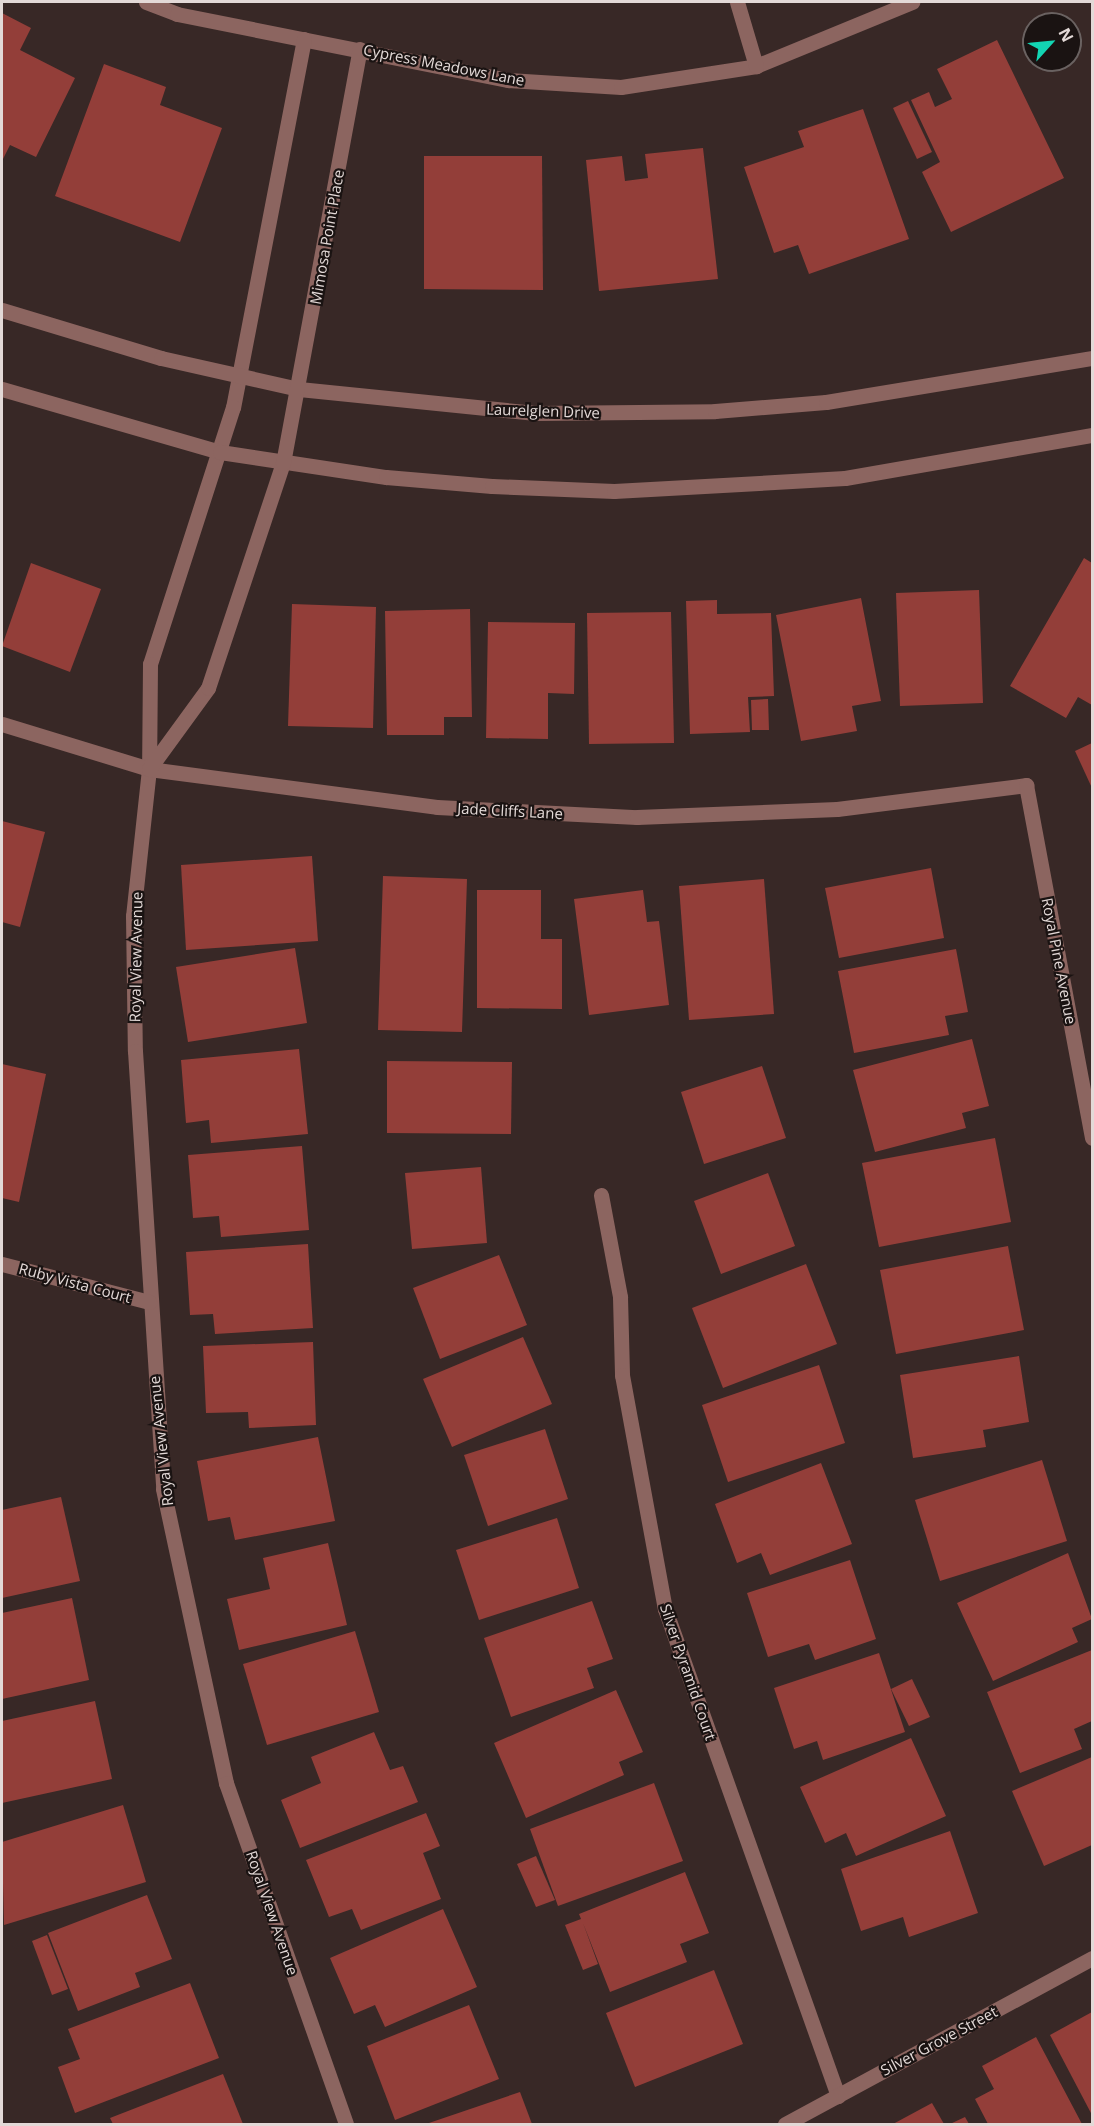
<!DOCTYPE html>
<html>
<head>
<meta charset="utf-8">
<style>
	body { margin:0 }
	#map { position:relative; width:1094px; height:2126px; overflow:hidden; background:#382826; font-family:"Open Sans",sans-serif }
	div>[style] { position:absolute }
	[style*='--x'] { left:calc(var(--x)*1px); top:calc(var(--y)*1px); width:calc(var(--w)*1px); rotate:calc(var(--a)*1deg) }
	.building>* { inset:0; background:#933e39 }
	.minor>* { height:15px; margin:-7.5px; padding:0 7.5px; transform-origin:7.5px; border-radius:7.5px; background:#8c6560 }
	span { translate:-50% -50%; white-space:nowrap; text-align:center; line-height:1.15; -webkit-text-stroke:4.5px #1a1312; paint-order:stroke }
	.street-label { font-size:15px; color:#e3d9d7 }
	.frame { position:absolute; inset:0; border:3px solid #e3d9d7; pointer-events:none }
	.north { position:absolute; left:1022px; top:12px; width:60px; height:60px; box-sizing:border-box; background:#1a1312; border:2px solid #6a6261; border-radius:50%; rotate:63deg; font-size:16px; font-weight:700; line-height:24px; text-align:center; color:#e3d9d7 }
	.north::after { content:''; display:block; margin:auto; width:21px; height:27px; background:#13d5b3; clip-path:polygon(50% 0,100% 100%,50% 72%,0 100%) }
</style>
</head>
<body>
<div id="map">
	<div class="building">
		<div style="clip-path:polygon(2px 13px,31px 28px,20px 50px,75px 78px,36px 157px,10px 145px,2px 161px)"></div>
		<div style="clip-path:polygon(997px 40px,1064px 178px,951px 232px,922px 172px,940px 162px,911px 100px,929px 92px,935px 107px,952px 99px,937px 69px)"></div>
		<div style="clip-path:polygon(104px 64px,166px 87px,160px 105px,222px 128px,180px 242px,55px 196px)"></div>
		<div style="clip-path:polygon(908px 101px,932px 152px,917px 159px,893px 108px)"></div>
		<div style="clip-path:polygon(863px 109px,909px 239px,809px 274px,798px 245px,774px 253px,744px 167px,804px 147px,798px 131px)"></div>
		<div style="clip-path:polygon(703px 148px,718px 279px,599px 291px,586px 160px,622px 156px,625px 181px,648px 178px,645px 154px)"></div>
		<div style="clip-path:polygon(424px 156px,542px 156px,543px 290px,424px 289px)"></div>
		<div style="clip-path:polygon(1084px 558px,1092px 563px,1092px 705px,1078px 697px,1066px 718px,1010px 686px)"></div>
		<div style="clip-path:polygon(31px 563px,101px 589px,70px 672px,2px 646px)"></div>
		<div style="clip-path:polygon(979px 590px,983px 703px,900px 706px,896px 593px)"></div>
		<div style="clip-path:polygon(861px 598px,881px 701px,852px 706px,857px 731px,801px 741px,776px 615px)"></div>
		<div style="clip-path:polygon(717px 600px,717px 614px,771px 613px,774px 696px,748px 697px,750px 732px,690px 734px,686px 601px)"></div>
		<div style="clip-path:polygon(292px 604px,376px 607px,373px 728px,288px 726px)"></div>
		<div style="clip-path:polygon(470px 609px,472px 717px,444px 717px,444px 735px,387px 735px,385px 611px)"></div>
		<div style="clip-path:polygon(671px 612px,674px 743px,589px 744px,587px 613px)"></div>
		<div style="clip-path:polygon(488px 622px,575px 623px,574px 694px,548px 693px,548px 739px,486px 738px)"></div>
		<div style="clip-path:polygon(768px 699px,769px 730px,752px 730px,751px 700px)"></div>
		<div style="clip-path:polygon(1092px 743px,1092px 788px,1075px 751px)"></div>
		<div style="clip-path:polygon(2px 821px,45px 832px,20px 927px,2px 922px)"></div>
		<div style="clip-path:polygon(312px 856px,318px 941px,186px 950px,181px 865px)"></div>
		<div style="clip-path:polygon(931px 868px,944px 938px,839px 958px,825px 888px)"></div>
		<div style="clip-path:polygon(383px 876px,467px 879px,462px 1032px,378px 1030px)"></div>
		<div style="clip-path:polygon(764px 879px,774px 1014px,689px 1020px,679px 886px)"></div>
		<div style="clip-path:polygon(477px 890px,541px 890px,541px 939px,562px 939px,562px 1009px,477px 1008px)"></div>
		<div style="clip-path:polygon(643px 890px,647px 922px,659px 921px,669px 1005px,589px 1015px,574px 899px)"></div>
		<div style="clip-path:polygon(295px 948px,307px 1023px,188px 1042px,176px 967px)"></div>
		<div style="clip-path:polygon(956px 949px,968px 1012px,945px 1016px,949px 1035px,854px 1053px,838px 971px)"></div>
		<div style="clip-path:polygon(972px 1039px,989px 1106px,962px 1113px,966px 1128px,875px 1152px,853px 1070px)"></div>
		<div style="clip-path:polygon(299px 1049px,308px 1134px,211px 1143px,209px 1120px,186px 1123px,181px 1060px)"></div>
		<div style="clip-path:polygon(387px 1061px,512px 1062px,511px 1134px,387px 1133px)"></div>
		<div style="clip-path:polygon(2px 1064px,46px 1074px,19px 1202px,2px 1198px)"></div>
		<div style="clip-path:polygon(762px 1066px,786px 1138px,704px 1164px,681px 1092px)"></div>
		<div style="clip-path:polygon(995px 1138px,1011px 1222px,879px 1247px,862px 1163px)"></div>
		<div style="clip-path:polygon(302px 1146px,309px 1230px,221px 1237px,219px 1216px,193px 1218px,188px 1155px)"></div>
		<div style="clip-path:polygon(481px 1167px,487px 1243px,412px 1249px,405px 1173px)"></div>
		<div style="clip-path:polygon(768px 1173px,795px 1246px,721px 1274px,694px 1201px)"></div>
		<div style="clip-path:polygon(308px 1244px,313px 1328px,215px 1334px,213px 1314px,190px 1315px,186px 1252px)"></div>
		<div style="clip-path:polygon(1008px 1246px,1024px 1330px,896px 1354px,880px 1270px)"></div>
		<div style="clip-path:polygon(499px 1255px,527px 1325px,440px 1359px,413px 1288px)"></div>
		<div style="clip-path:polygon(806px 1264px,837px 1344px,723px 1388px,692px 1308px)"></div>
		<div style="clip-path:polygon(523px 1337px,552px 1404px,452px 1447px,423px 1379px)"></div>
		<div style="clip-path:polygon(313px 1342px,316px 1425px,249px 1428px,248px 1412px,206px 1413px,203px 1346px)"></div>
		<div style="clip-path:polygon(1019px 1356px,1029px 1422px,983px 1430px,986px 1447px,913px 1458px,900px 1375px)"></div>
		<div style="clip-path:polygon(819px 1365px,845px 1443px,728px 1482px,702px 1405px)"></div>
		<div style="clip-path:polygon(545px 1429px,568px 1499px,488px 1526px,464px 1455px)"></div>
		<div style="clip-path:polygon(318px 1437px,335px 1521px,235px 1540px,230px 1517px,208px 1521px,197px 1461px)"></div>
		<div style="clip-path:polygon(1042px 1460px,1067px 1541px,940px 1581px,915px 1500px)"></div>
		<div style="clip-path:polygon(821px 1463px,852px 1544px,770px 1575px,761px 1553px,737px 1563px,715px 1504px)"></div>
		<div style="clip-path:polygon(61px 1497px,80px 1581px,2px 1598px,2px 1510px)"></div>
		<div style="clip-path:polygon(557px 1518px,579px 1588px,479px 1620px,456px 1550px)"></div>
		<div style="clip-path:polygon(328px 1543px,347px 1625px,239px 1650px,227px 1599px,270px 1589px,263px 1558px)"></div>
		<div style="clip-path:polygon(1068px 1553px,1092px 1619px,1072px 1628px,1078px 1642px,993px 1681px,957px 1603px)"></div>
		<div style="clip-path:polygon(850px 1560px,876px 1639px,815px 1660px,809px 1644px,768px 1657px,747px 1593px)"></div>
		<div style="clip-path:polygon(72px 1598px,89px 1680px,2px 1699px,2px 1613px)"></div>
		<div style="clip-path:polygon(592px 1601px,613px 1659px,587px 1668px,594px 1688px,511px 1717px,484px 1638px)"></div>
		<div style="clip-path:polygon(355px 1631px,379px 1712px,267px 1745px,243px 1664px)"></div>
		<div style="clip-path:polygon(1092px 1650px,1092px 1721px,1074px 1729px,1082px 1749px,1020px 1773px,987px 1692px)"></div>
		<div style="clip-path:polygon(879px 1653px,905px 1732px,823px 1760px,817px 1741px,794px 1749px,774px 1688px)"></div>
		<div style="clip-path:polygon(912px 1679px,930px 1717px,909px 1726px,891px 1689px)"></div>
		<div style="clip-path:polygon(616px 1690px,643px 1752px,619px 1762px,624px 1775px,526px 1818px,494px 1743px)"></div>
		<div style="clip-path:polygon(95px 1701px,112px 1779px,2px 1803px,2px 1721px)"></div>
		<div style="clip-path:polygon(374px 1732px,390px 1770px,403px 1766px,418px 1802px,300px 1848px,281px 1800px,321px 1783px,311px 1757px)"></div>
		<div style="clip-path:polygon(911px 1738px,946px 1816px,856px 1856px,846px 1833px,825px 1843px,800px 1787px)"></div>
		<div style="clip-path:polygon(1092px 1757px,1092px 1845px,1044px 1866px,1012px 1791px)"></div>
		<div style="clip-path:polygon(654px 1783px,683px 1861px,558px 1906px,530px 1829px)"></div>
		<div style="clip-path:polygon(123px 1805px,146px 1882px,4px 1925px,2px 1842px)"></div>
		<div style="clip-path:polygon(426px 1813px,440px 1846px,423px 1853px,441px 1899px,361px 1930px,352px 1909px,329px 1917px,306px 1860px)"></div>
		<div style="clip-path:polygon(950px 1831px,978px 1913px,909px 1937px,903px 1917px,861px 1931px,841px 1869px)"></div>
		<div style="clip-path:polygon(536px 1856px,555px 1900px,536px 1907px,517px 1864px)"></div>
		<div style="clip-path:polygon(685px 1872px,709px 1933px,680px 1944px,687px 1962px,610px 1992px,583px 1923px,598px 1964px,583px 1970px,565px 1925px,581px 1919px,579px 1914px)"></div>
		<div style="clip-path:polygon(147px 1895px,172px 1959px,135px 1973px,140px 1987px,78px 2011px,48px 1933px)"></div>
		<div style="clip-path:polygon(443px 1909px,477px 1987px,385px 2027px,375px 2005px,354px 2014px,330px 1958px)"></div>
		<div style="clip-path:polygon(47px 1935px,68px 1989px,52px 1995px,32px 1941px)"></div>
		<div style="clip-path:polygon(714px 1970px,743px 2044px,635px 2087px,606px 2013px)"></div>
		<div style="clip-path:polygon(190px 1983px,219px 2058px,75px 2113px,58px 2067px,80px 2059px,68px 2029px)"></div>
		<div style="clip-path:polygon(469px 2005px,499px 2079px,395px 2120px,367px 2046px)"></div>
		<div style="clip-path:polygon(1092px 2012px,1092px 2115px,1050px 2035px)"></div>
		<div style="clip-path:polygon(1036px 2037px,1082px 2124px,988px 2124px,975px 2099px,994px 2089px,982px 2066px)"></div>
		<div style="clip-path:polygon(223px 2074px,243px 2124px,113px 2124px,110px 2118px)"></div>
		<div style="clip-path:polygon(520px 2092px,532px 2124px,426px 2124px)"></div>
		<div style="clip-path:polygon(932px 2103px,944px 2124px,893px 2124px)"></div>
		<div style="clip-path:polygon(965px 2117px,969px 2124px,950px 2124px)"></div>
	</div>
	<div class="minor">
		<div style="--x:146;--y:2;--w:33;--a:21"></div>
		<div style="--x:177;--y:14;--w:338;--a:11.3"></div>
		<div style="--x:508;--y:80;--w:113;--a:3.5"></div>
		<div style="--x:621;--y:87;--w:137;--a:-8.8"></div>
		<div style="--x:756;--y:66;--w:169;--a:-22.3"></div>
		<div style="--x:737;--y:2;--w:67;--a:73.5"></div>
		<div style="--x:304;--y:39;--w:375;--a:100.9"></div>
		<div style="--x:233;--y:407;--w:270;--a:107.9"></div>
		<div style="--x:150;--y:664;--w:105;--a:90.5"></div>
		<div style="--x:149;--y:769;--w:148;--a:96.2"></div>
		<div style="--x:133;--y:916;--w:135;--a:89.2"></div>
		<div style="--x:135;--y:1051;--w:439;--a:86.3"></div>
		<div style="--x:163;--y:1489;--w:301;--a:77.9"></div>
		<div style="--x:226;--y:1783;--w:361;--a:70.6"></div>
		<div style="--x:2;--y:310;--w:166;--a:16.8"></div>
		<div style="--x:161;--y:358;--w:141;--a:12.7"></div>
		<div style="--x:299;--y:389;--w:238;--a:5.8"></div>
		<div style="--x:536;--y:413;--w:179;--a:-0.6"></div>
		<div style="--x:715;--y:411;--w:111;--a:-4.6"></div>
		<div style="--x:826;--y:402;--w:270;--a:-9.4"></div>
		<div style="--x:2;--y:389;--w:227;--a:16.1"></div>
		<div style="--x:220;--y:452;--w:168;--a:8.6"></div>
		<div style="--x:386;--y:477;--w:106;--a:4.9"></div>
		<div style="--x:492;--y:486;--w:122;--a:2.3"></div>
		<div style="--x:614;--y:491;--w:231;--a:-3.2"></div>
		<div style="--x:845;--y:478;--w:251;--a:-9.9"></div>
		<div style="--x:2;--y:724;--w:154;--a:17"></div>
		<div style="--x:149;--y:769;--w:290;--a:7.5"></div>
		<div style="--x:437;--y:807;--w:200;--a:2.9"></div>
		<div style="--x:637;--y:817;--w:200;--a:-2.3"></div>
		<div style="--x:837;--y:809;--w:191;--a:-7.2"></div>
		<div style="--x:1026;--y:785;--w:359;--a:79.4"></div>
		<div style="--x:149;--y:769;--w:100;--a:-53.9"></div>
		<div style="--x:208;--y:688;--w:237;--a:-71.6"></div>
		<div style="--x:283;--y:463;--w:421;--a:-79.5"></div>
		<div style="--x:601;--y:1195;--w:104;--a:79.4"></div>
		<div style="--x:620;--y:1297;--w:78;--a:88.5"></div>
		<div style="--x:622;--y:1375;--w:238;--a:79.6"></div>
		<div style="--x:665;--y:1609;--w:517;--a:70.44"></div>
		<div style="--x:2;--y:1264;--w:152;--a:14.5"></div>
		<div style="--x:785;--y:2124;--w:349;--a:-28.4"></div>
	</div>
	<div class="street-label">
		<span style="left:444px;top:65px;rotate:11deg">Cypress Meadows Lane</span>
		<span style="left:327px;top:237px;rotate:-80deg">Mimosa Point Place</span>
		<span style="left:543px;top:411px;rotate:2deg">Laurelglen Drive</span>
		<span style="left:510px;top:811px;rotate:3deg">Jade Cliffs Lane</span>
		<span style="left:136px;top:957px;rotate:-89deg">Royal View Avenue</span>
		<span style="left:1059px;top:961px;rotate:79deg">Royal Pine Avenue</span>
		<span style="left:75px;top:1283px;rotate:15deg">Ruby Vista Court</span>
		<span style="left:161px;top:1441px;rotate:-96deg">Royal View Avenue</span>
		<span style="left:688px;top:1672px;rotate:71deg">Silver Pyramid Court</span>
		<span style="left:272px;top:1913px;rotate:71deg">Royal View Avenue</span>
		<span style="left:939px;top:2041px;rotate:-28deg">Silver Grove Street</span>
	</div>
	<div class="frame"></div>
	<div class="north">N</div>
</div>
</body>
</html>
